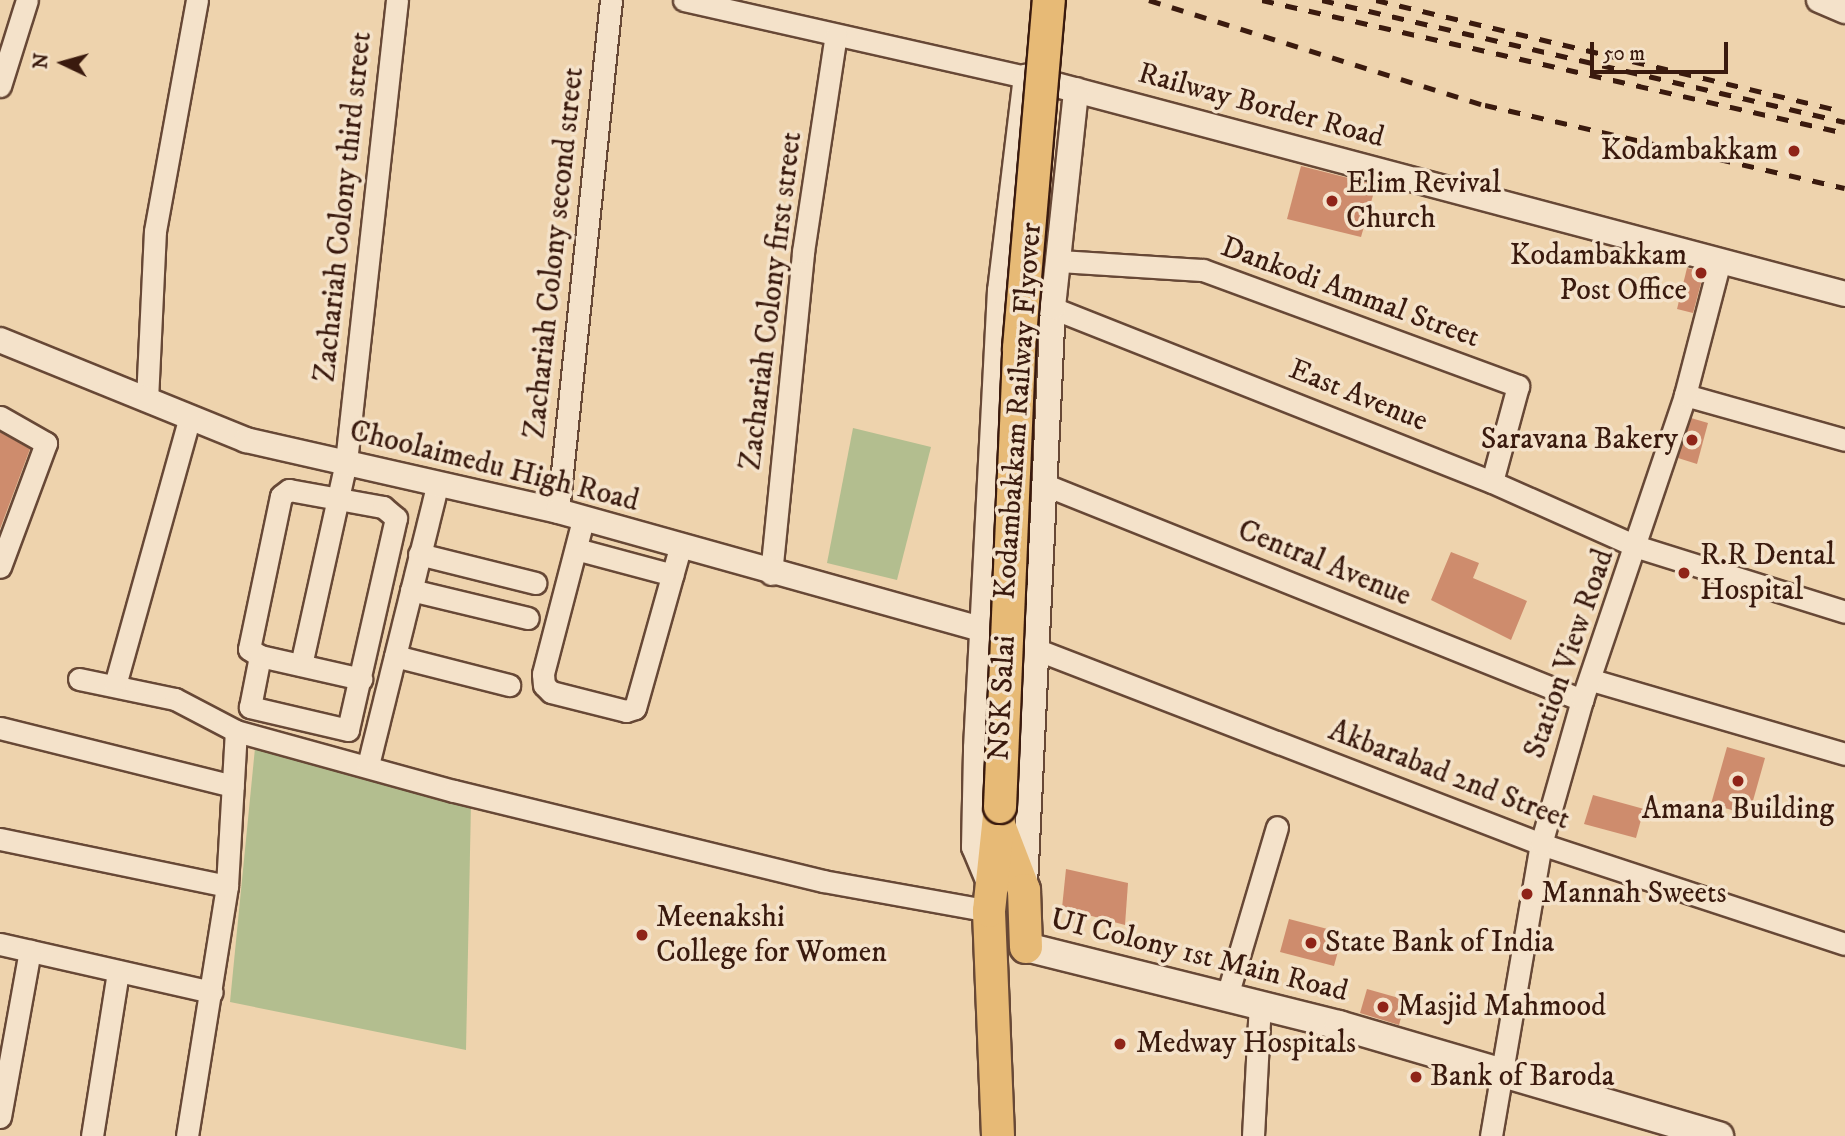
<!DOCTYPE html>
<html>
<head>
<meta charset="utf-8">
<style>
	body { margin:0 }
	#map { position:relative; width:1845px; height:1136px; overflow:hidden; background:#eed3ad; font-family:"IM FELL DW Pica",serif }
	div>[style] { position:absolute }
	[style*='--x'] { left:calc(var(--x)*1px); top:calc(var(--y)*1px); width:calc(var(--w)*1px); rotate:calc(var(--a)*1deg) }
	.green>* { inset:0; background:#b3be8f }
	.building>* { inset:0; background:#ce8c6d }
	.roads { filter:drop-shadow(2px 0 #674836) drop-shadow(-2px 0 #674836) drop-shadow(0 2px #674836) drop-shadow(0 -2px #674836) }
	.minor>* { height:21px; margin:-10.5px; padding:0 10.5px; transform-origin:10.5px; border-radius:10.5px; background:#f4e2ca }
	.tertiary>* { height:24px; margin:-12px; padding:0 12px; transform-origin:12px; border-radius:12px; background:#f4e2ca }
	.secondary>* { height:28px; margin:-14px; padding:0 14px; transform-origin:14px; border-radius:14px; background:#f4e2ca }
	.primary>* { height:32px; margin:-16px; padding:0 16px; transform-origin:16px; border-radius:16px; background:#e7ba76 }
	.rail>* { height:5px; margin-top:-2.5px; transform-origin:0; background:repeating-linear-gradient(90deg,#3a1a0e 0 12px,transparent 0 24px) }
	.bridges { filter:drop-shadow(2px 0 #3a1a0e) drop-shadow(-2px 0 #3a1a0e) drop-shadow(0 2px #3a1a0e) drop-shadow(0 -2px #3a1a0e) }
	.primary-bridge>* { height:32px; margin:-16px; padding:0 16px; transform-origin:16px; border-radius:16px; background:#e7ba76 }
	.dots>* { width:19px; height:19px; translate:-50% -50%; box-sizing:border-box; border:4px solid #f4e2ca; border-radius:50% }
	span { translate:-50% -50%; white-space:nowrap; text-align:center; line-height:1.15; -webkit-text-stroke:7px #f4e2ca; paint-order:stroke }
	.street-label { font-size:30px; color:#3a1a0e }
	.poi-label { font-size:30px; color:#3a1a0e }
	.right { translate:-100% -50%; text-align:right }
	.left { translate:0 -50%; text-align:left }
	.north { position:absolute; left:28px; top:28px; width:70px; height:70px; -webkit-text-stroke:5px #f4e2ca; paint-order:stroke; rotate:275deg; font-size:19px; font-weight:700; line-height:28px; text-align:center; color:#3a1a0e }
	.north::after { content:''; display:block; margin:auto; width:24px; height:32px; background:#3a1a0e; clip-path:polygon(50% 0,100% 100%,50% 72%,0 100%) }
	.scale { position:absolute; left:1590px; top:42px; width:138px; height:32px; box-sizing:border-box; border:4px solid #3a1a0e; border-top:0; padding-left:9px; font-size:21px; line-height:24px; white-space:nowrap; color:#3a1a0e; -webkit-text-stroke:5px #f4e2ca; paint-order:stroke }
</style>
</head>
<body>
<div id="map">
	<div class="green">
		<div style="clip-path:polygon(853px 428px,931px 447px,897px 580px,827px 563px)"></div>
		<div style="clip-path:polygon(255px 748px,471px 803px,466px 1050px,230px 1002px)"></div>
	</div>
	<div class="building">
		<div style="clip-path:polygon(1301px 166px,1376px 185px,1361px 237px,1287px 219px)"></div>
		<div style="clip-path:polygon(1687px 268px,1704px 272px,1693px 313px,1677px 309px)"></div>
		<div style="clip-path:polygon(1691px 418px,1708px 423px,1697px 464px,1678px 458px)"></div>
		<div style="clip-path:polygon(0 432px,30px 449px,0 529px)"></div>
		<div style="clip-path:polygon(1451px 552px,1479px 563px,1473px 578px,1527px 601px,1511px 640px,1431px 600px)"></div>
		<div style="clip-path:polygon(1727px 747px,1765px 758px,1749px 815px,1711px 804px)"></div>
		<div style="clip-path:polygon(1593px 795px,1644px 809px,1636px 838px,1584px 824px)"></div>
		<div style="clip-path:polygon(1066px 869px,1128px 883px,1125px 925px,1062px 908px)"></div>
		<div style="clip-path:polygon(1289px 919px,1343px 933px,1334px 966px,1280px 952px)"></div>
		<div style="clip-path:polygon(1367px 989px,1406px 1000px,1399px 1025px,1360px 1013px)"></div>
	</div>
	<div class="roads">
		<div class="minor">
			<div style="--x:684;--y:0;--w:351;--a:12.7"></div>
			<div style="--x:0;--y:86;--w:90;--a:-72.6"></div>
			<div style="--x:1058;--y:261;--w:145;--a:3.6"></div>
			<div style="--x:1203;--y:270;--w:336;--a:20.2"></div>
			<div style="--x:1518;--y:386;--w:99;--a:105.2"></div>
			<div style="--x:1040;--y:303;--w:486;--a:21.6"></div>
			<div style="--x:1492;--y:482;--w:160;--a:24"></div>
			<div style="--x:1638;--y:547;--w:217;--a:17.4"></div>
			<div style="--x:1685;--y:395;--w:166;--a:15.7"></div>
			<div style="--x:147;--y:400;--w:169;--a:-87.3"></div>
			<div style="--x:155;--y:231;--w:235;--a:-79.7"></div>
			<div style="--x:0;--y:417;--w:53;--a:29.5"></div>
			<div style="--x:46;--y:443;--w:132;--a:110.4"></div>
			<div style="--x:1043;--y:484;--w:581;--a:21.84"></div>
			<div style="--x:289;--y:490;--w:96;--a:10.3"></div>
			<div style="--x:383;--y:507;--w:17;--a:40"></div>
			<div style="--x:396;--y:518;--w:217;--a:102.8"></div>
			<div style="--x:348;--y:730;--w:101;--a:-166.8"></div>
			<div style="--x:250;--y:707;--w:52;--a:-78.9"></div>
			<div style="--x:260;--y:656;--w:13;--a:-148"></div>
			<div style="--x:249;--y:649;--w:156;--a:-78.2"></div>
			<div style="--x:281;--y:496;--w:10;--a:-37"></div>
			<div style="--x:558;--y:511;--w:514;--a:-84.08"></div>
			<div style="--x:583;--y:520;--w:159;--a:104.6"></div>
			<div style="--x:543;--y:674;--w:11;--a:85"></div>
			<div style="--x:544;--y:685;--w:10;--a:45"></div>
			<div style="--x:551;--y:692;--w:77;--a:14.2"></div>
			<div style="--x:626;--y:711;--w:9;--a:-18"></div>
			<div style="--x:635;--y:708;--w:166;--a:-74.3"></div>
			<div style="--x:576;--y:549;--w:100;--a:15"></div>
			<div style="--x:419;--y:554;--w:120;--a:14"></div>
			<div style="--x:771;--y:574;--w:324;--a:-84.3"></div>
			<div style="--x:803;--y:252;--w:219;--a:-81.4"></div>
			<div style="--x:411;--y:590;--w:120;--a:13.5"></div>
			<div style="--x:1038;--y:650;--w:539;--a:21.09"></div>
			<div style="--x:1541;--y:844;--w:320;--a:18.2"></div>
			<div style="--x:260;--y:656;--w:104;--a:12.8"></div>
			<div style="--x:395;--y:656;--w:118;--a:14.3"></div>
			<div style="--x:301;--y:665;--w:208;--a:-77.5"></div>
			<div style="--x:346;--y:462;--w:465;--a:-83.7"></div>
			<div style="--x:79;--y:679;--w:98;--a:11.8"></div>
			<div style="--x:175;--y:699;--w:69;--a:27.7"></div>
			<div style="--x:236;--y:731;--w:226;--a:15.4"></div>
			<div style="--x:454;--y:791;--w:380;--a:13.7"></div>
			<div style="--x:823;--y:881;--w:169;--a:10.2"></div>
			<div style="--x:1592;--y:680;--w:264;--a:16.3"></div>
			<div style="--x:115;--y:685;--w:278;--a:-74.4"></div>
			<div style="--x:0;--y:728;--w:240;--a:14"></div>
			<div style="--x:368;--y:765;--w:286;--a:-76.1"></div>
			<div style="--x:0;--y:839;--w:232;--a:11.7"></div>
			<div style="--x:0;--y:944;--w:217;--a:12.8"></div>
			<div style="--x:1227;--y:996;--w:176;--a:-73.5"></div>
			<div style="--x:0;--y:1117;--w:169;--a:-79.8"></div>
			<div style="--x:92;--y:1136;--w:167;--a:-81"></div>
			<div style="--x:187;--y:1136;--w:253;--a:-80.9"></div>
			<div style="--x:227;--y:886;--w:155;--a:-86.7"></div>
			<div style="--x:1253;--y:1136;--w:132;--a:-87"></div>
			<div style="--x:1491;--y:1136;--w:296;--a:-80.3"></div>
			<div style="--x:1541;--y:844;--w:150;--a:-74.1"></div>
			<div style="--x:1582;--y:700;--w:322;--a:-71.3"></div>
			<div style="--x:1685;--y:395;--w:138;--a:-75.4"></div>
		</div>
		<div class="tertiary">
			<div style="--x:1819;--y:0;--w:28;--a:23"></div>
			<div style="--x:0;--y:340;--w:266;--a:22.1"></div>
			<div style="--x:246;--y:440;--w:320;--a:12.8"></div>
			<div style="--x:558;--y:511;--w:439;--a:15.6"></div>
			<div style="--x:990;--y:885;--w:41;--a:-112.8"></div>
			<div style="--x:974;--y:847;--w:99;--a:-88.8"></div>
			<div style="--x:976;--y:748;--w:458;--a:-87"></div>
			<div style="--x:1000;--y:291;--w:216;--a:-83.1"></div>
			<div style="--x:1026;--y:77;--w:847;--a:14.84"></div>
			<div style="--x:1025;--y:885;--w:579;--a:-87.23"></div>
			<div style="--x:1053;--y:307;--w:218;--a:-83.9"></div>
		</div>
		<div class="secondary">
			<div style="--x:1026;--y:947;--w:323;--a:14"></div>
			<div style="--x:1339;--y:1025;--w:396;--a:16.3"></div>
		</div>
		<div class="primary">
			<div style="--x:999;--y:825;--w:70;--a:69"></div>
			<div style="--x:1024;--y:890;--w:57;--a:88"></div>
			<div style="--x:998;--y:1136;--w:225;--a:-92.3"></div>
			<div style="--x:989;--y:911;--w:105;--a:-84"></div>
		</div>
	</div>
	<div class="rail">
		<div style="--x:1149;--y:0;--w:352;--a:17.4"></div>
		<div style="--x:1485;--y:105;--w:369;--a:13"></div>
		<div style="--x:1262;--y:0;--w:598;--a:12.85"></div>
		<div style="--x:1322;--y:0;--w:537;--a:13.13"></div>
		<div style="--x:1376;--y:0;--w:475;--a:13.4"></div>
	</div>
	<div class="bridges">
		<div class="primary-bridge">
			<div style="--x:1000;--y:807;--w:459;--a:-87.6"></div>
			<div style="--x:1019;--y:348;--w:349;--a:-85.1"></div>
		</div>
	</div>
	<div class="dots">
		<div style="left:1794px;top:151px;background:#8f2418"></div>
		<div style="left:1332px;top:201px;background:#8f2418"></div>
		<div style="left:1701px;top:273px;background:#8f2418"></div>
		<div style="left:1692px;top:440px;background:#8f2418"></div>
		<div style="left:1684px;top:573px;background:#8f2418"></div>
		<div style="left:1738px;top:781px;background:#8f2418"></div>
		<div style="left:1527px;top:894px;background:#8f2418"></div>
		<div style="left:642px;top:935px;background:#8f2418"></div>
		<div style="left:1311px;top:943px;background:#8f2418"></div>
		<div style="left:1383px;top:1007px;background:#8f2418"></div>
		<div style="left:1120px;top:1044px;background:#8f2418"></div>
		<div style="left:1416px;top:1077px;background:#8f2418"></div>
	</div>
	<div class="street-label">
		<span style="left:1261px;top:106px;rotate:15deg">Railway Border Road</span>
		<span style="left:344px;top:207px;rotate:-84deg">Zachariah Colony third street</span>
		<span style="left:555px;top:253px;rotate:-84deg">Zachariah Colony second street</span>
		<span style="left:1350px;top:293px;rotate:20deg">Dankodi Ammal Street</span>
		<span style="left:772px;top:301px;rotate:-83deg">Zachariah Colony first street</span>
		<span style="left:1358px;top:396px;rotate:22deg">East Avenue</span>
		<span style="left:1019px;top:411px;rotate:-86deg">Kodambakkam Railway Flyover</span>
		<span style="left:494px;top:467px;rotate:14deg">Choolaimedu High Road</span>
		<span style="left:1324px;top:564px;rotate:22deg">Central Avenue</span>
		<span style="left:1570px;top:654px;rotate:-71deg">Station View Road</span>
		<span style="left:1003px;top:698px;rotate:-87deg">NSK Salai</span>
		<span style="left:1449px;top:776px;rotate:21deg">Akbarabad 2nd Street</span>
		<span style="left:1199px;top:956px;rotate:14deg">UI Colony 1st Main Road</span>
	</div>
	<div class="poi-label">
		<span class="right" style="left:1778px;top:151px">Kodambakkam</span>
		<span class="left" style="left:1346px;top:201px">Elim Revival<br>Church</span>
		<span class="right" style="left:1687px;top:273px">Kodambakkam<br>Post Office</span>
		<span class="right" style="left:1678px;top:440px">Saravana Bakery</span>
		<span class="left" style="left:1700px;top:573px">R.R Dental<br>Hospital</span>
		<span style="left:1738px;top:810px">Amana Building</span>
		<span class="left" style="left:1541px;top:894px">Mannah Sweets</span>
		<span class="left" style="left:656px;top:935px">Meenakshi<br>College for Women</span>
		<span class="left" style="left:1325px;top:943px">State Bank of India</span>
		<span class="left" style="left:1397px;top:1007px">Masjid Mahmood</span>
		<span class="left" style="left:1136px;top:1044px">Medway Hospitals</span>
		<span class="left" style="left:1430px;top:1077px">Bank of Baroda</span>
	</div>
	<div class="north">N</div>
	<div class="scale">50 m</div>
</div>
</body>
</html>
